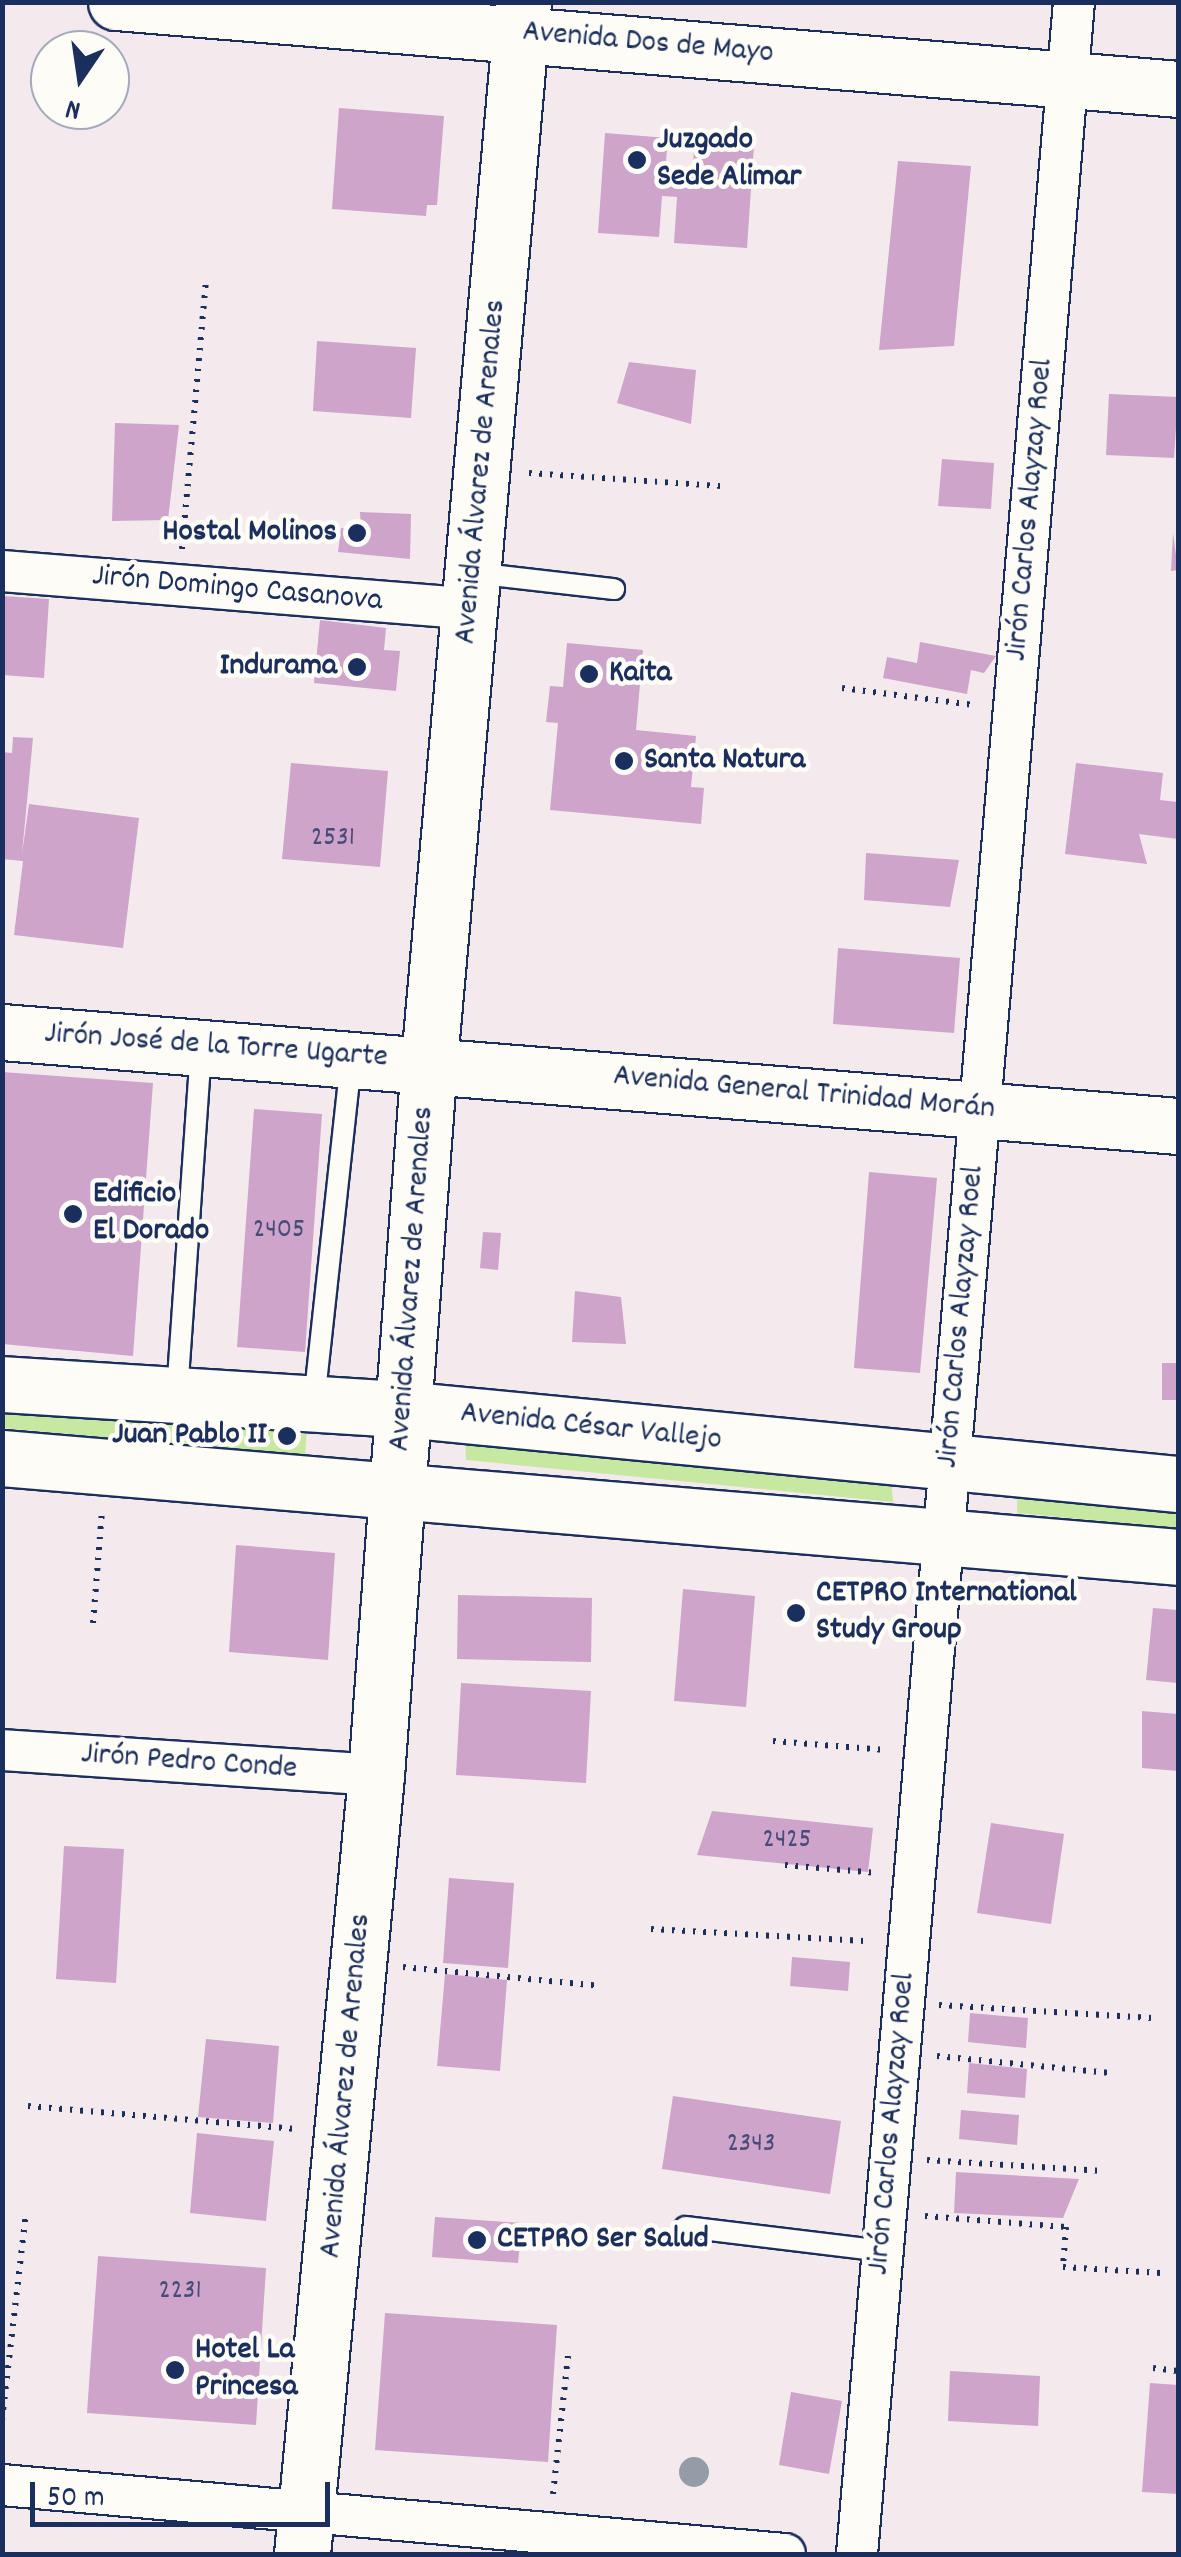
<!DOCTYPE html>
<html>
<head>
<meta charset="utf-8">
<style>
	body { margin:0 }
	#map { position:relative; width:1181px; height:2557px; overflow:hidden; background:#f4eaee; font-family:Dekko,sans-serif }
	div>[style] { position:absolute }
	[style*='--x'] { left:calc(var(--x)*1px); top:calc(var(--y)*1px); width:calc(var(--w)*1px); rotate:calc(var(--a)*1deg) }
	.green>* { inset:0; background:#c7e8a0 }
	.building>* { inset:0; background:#cea4ca }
	.path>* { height:6px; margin-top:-3px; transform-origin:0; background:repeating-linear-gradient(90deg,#1b2f5e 0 2.5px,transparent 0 10.5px) }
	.roads { filter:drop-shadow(2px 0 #1b2f5e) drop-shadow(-2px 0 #1b2f5e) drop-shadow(0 2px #1b2f5e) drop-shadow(0 -2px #1b2f5e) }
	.lane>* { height:20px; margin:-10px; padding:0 10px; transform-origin:10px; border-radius:10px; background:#fdfcf7 }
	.street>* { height:40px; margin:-20px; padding:0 20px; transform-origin:20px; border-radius:20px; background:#fdfcf7 }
	.secondary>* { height:55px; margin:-27.5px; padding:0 27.5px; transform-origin:27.5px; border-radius:27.5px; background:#fdfcf7 }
	.trees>* { width:30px; height:30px; margin:-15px; border-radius:50%; background:#949ca8 }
	.dots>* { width:28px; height:28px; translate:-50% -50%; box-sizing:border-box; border:5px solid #fdfcf7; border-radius:50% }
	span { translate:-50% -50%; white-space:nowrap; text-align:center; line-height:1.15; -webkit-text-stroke:9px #fdfcf7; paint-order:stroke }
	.number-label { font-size:28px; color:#484c79 }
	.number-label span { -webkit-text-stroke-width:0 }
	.street-label { font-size:32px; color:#1b2f5e }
	.poi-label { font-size:32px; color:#1b2f5e; font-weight:700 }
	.left { translate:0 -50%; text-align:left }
	.right { translate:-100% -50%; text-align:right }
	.frame { position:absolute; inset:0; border:5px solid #1b2f5e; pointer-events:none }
	.north { position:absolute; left:30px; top:30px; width:100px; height:100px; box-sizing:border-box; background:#fdfcf7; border:2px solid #a3aaba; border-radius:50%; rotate:193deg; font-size:28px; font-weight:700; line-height:40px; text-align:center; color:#1b2f5e }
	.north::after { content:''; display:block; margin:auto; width:35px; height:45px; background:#1b2f5e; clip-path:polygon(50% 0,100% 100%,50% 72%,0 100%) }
	.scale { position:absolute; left:30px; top:2482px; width:300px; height:45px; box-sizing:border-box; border:5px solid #1b2f5e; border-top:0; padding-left:12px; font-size:30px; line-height:35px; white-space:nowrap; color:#1b2f5e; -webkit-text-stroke:8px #fdfcf7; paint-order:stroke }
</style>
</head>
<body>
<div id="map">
	<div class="green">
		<div style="clip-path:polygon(2px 1400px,307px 1427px,305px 1456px,3px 1428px)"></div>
		<div style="clip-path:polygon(465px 1430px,891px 1477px,893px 1502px,466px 1460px)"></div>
		<div style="clip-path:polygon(1018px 1478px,1178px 1492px,1178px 1528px,1017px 1513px)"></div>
	</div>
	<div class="building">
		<div style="clip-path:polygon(339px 108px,444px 116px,437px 205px,427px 205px,426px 216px,332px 209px)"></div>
		<div style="clip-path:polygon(605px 133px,668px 138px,665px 173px,693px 175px,694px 140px,754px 145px,747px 248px,674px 243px,677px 197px,662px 196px,659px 237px,598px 233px)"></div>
		<div style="clip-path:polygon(898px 161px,971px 166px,954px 346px,879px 350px)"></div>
		<div style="clip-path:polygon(317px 341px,416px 348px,411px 418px,313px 411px)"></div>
		<div style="clip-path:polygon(629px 362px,696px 370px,691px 424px,617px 403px)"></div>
		<div style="clip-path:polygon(1109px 394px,1178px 397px,1174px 458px,1106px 455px)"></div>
		<div style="clip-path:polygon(115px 423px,179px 425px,168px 520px,112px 521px)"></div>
		<div style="clip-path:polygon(942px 459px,994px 463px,991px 509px,938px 506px)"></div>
		<div style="clip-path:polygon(360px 512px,411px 514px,410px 559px,338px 552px,341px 528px,361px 528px)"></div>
		<div style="clip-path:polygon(1173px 533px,1178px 570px,1171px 571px)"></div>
		<div style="clip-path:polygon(2px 596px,49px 599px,44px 678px,2px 675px)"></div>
		<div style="clip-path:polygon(320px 620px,386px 628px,384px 650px,400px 651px,396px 691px,314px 683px)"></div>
		<div style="clip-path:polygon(920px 642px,996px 656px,984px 673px,971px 670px,967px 694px,883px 678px,887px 657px,917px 663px)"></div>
		<div style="clip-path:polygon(567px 643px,643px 650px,636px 730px,696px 736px,691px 787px,704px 788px,701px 824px,550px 810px,558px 723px,546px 722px,550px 686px,563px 687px)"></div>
		<div style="clip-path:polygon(13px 737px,33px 738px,22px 854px,29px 804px,139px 818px,123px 948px,14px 935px,23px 861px,2px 859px,2px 752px,12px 753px)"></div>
		<div style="clip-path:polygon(291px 763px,388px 771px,380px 867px,282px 859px)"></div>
		<div style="clip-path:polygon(1076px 763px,1163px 773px,1160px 800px,1178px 802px,1178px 839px,1139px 834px,1147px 864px,1065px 854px)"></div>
		<div style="clip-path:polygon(866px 853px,959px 860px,950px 907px,864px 900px)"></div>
		<div style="clip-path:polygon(838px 948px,960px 958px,954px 1033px,833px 1024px)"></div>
		<div style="clip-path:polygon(2px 1072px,153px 1083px,133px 1356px,2px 1344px)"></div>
		<div style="clip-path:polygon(254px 1109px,322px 1114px,305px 1352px,237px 1347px)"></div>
		<div style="clip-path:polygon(869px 1172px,937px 1178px,920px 1373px,854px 1368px)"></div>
		<div style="clip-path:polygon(483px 1232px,501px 1233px,498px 1270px,480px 1268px)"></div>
		<div style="clip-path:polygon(575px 1291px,621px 1297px,626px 1344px,572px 1342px)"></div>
		<div style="clip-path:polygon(1162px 1363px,1178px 1363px,1178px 1400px,1162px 1400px)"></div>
		<div style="clip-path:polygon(236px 1545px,335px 1553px,328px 1660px,229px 1652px)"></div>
		<div style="clip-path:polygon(683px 1589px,755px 1596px,746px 1707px,674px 1701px)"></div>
		<div style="clip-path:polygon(458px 1595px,592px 1598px,591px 1662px,457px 1659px)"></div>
		<div style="clip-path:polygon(1153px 1608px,1178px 1610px,1178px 1683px,1146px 1680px)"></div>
		<div style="clip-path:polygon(461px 1683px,591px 1691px,586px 1783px,456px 1775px)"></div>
		<div style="clip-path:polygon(1142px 1711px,1178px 1714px,1178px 1771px,1142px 1768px)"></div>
		<div style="clip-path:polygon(712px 1811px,873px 1828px,868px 1872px,697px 1855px)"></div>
		<div style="clip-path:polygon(991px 1823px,1064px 1834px,1051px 1924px,977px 1913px)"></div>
		<div style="clip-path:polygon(64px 1846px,124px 1849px,116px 1983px,56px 1979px)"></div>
		<div style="clip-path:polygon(449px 1878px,514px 1883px,508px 1968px,443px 1963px)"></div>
		<div style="clip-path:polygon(792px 1957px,850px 1962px,848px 1991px,790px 1986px)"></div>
		<div style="clip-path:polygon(445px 1974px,507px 1980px,500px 2071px,437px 2066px)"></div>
		<div style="clip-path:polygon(970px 2013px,1028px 2018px,1026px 2048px,968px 2042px)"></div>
		<div style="clip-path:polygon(206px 2039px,279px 2046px,273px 2123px,198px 2117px)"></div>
		<div style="clip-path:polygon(969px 2063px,1027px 2069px,1025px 2098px,967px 2093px)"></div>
		<div style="clip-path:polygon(673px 2096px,841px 2121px,830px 2194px,662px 2169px)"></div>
		<div style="clip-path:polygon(961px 2110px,1019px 2115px,1017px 2145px,959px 2139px)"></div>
		<div style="clip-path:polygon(197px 2133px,274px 2141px,266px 2221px,190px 2213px)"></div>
		<div style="clip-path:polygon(956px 2172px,1079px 2179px,1063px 2218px,954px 2213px)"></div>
		<div style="clip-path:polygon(435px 2217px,522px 2223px,518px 2263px,432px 2257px)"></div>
		<div style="clip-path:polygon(98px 2256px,266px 2268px,256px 2425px,87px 2413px)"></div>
		<div style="clip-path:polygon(385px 2313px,557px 2325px,548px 2462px,375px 2450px)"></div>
		<div style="clip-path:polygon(950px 2371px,1040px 2376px,1038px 2426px,948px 2421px)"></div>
		<div style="clip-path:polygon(1150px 2383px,1178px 2385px,1178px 2494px,1142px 2492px)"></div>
		<div style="clip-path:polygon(791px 2392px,842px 2401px,829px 2474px,779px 2465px)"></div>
	</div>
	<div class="path">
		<div style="--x:529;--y:473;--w:193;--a:3.9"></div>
		<div style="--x:182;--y:549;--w:269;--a:-84.9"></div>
		<div style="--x:842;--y:688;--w:133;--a:7.3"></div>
		<div style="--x:93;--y:1623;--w:113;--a:-85.4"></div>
		<div style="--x:773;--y:1741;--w:113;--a:4.6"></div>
		<div style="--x:785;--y:1865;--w:93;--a:4.9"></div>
		<div style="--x:651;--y:1929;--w:218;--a:3.2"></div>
		<div style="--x:403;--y:1967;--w:199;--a:5.5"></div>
		<div style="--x:939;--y:2005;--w:214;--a:3.5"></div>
		<div style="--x:937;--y:2056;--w:174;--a:5.6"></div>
		<div style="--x:28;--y:2106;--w:269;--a:4.9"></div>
		<div style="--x:927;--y:2160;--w:173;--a:3.6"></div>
		<div style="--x:925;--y:2216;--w:141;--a:4.5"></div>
		<div style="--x:1066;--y:2227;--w:40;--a:94.3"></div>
		<div style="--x:1063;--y:2267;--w:98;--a:3.5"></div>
		<div style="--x:1153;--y:2368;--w:25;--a:7"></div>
		<div style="--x:2;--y:2420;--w:208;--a:-83.4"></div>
		<div style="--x:553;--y:2494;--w:139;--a:-83.8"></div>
	</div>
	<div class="roads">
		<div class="lane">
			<div style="--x:473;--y:573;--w:142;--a:6.5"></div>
			<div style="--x:177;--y:1393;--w:342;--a:-86"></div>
			<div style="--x:314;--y:1402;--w:341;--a:-83.8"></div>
			<div style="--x:685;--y:2227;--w:198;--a:6.9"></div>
		</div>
		<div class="street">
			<div style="--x:2;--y:571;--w:471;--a:4.6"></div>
			<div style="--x:2;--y:1750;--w:375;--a:3.8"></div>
			<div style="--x:2;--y:2485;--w:786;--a:5.04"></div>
			<div style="--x:857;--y:2554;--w:2561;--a:-85.14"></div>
		</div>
		<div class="secondary">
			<div style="--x:116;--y:2;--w:1066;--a:4.68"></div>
			<div style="--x:2;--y:1032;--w:1180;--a:4.57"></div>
			<div style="--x:2;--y:1384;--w:402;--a:3.6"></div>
			<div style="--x:403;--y:1409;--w:779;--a:5.53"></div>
			<div style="--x:2;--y:1458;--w:1180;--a:4.81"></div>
			<div style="--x:302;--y:2554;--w:783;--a:-84.57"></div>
			<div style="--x:376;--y:1775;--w:716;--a:-85.75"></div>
			<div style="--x:429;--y:1061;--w:1063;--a:-84.93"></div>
		</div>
	</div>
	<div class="trees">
		<div style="left:694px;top:2472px"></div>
	</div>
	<div class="dots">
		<div style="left:637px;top:160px;background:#1b2f5e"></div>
		<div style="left:357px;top:533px;background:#1b2f5e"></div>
		<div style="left:357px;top:667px;background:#1b2f5e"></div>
		<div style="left:589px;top:674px;background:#1b2f5e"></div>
		<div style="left:624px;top:761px;background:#1b2f5e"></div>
		<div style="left:73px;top:1214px;background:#1b2f5e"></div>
		<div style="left:287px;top:1436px;background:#1b2f5e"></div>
		<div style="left:796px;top:1613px;background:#1b2f5e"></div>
		<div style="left:477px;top:2240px;background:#1b2f5e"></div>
		<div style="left:175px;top:2370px;background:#1b2f5e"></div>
	</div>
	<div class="number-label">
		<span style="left:333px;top:839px">2531</span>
		<span style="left:279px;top:1231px">2405</span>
		<span style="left:787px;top:1841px">2425</span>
		<span style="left:751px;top:2145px">2343</span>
		<span style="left:180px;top:2292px">2231</span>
	</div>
	<div class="street-label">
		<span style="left:648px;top:44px;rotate:5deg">Avenida Dos de Mayo</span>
		<span style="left:482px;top:472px;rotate:-85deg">Avenida Álvarez de Arenales</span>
		<span style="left:1031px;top:510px;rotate:-85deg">Jirón Carlos Alayzay Roel</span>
		<span style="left:237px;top:590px;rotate:5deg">Jirón Domingo Casanova</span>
		<span style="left:216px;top:1047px;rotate:4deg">Jirón José de la Torre Ugarte</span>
		<span style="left:804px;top:1094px;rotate:5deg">Avenida General Trinidad Morán</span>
		<span style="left:413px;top:1279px;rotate:-86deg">Avenida Álvarez de Arenales</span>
		<span style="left:962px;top:1317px;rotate:-85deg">Jirón Carlos Alayzay Roel</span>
		<span style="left:591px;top:1428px;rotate:6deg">Avenida César Vallejo</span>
		<span style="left:189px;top:1763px;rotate:4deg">Jirón Pedro Conde</span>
		<span style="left:347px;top:2086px;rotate:-85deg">Avenida Álvarez de Arenales</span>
		<span style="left:893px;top:2124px;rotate:-85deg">Jirón Carlos Alayzay Roel</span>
	</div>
	<div class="poi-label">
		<span class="left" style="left:657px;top:160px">Juzgado<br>Sede Alimar</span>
		<span class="right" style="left:337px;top:533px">Hostal Molinos</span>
		<span class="right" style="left:337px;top:667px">Indurama</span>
		<span class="left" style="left:609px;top:674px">Kaita</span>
		<span class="left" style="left:644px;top:761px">Santa Natura</span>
		<span class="left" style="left:93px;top:1214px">Edificio<br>El Dorado</span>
		<span class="right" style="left:267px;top:1436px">Juan Pablo II</span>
		<span class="left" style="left:816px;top:1613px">CETPRO International<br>Study Group</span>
		<span class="left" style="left:497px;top:2240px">CETPRO Ser Salud</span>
		<span class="left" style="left:195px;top:2370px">Hotel La<br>Princesa</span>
	</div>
	<div class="frame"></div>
	<div class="north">N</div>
	<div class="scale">50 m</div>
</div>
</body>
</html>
